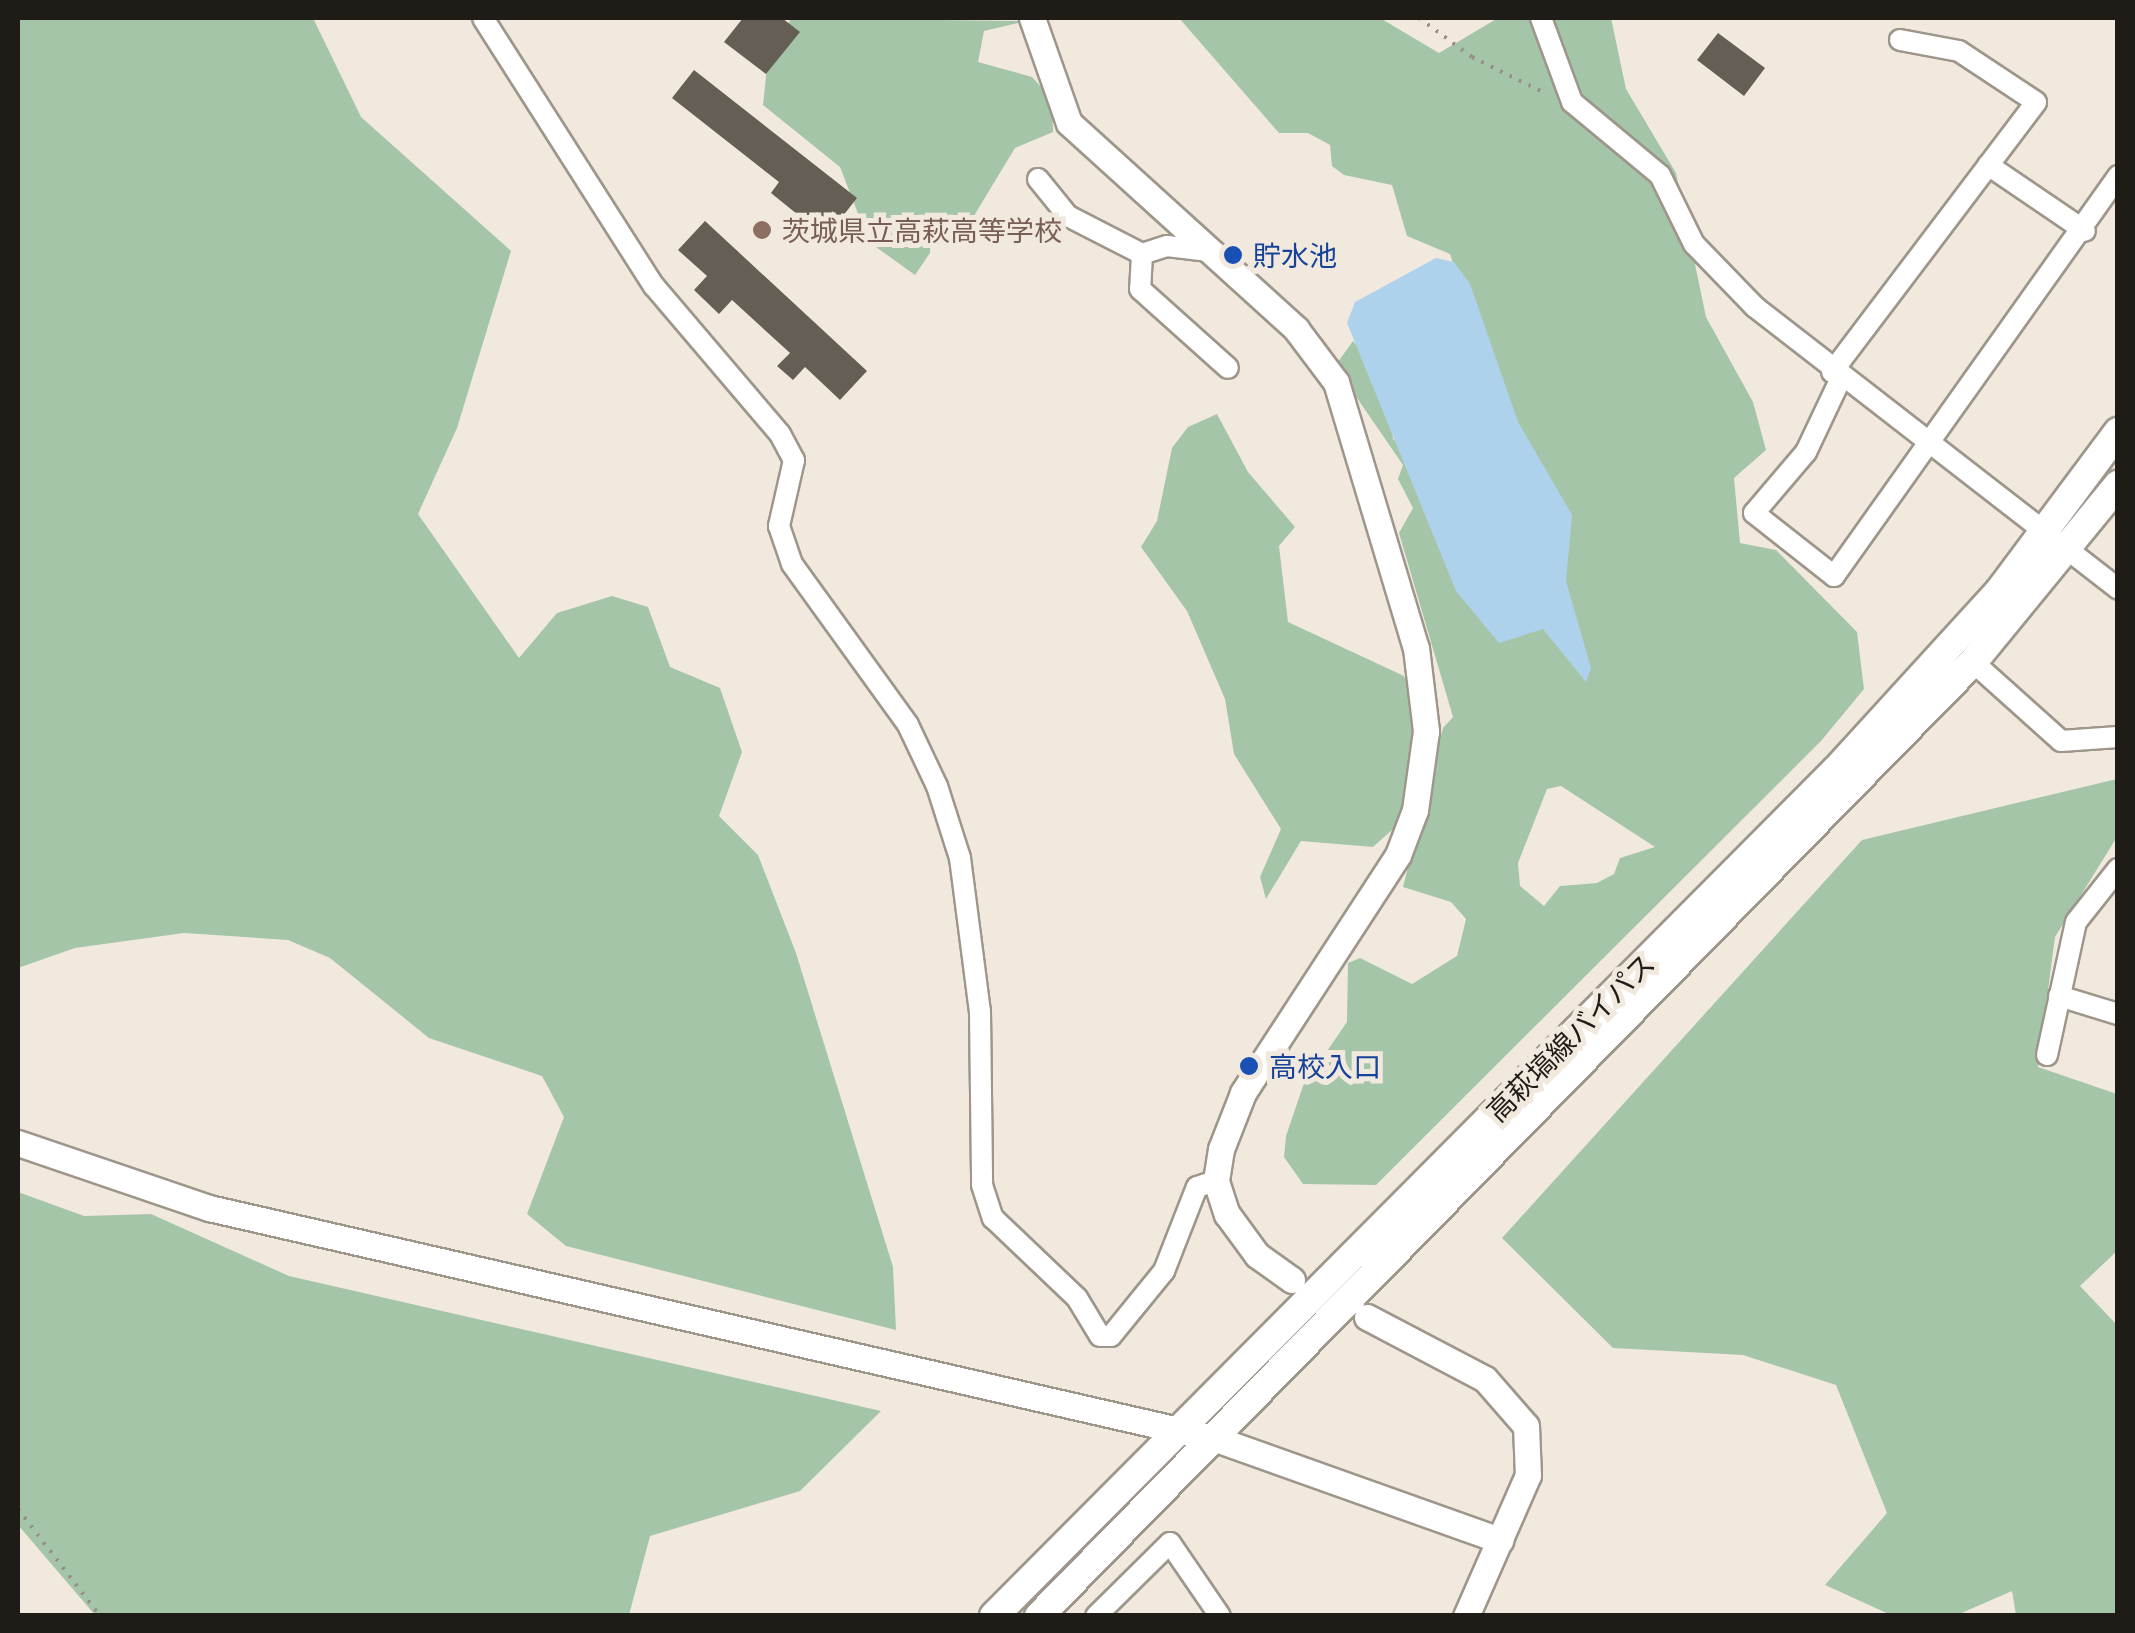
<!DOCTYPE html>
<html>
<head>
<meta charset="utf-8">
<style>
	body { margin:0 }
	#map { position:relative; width:2135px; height:1633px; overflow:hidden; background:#f2e9de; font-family:"Exo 2","Noto Sans JP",sans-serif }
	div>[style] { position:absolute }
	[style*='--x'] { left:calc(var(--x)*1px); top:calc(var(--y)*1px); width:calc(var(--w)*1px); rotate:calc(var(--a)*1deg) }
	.forest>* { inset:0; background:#a5c5a9 }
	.water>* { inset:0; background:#afd2ec }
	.building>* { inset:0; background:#655e54 }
	.path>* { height:4px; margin-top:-2px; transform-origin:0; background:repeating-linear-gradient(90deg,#958f87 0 2.5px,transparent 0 10.5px) }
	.roads { filter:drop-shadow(2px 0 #9e968b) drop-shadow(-2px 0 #9e968b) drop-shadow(0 2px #9e968b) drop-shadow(0 -2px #9e968b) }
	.minor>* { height:20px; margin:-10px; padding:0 10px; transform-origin:10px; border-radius:10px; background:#fff }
	.tertiary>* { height:25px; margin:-12.5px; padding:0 12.5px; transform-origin:12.5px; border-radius:12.5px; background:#fff }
	.secondary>* { height:28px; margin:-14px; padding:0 14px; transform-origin:14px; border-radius:14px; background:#fff }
	.dots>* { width:28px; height:28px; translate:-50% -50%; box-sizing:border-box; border:5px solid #f2e9de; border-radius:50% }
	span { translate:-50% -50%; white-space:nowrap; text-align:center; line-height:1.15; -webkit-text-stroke:10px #f2e9de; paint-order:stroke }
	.education-label { font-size:28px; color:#785e54 }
	.left { translate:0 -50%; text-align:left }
	.transit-label { font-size:28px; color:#164399 }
	.street-label { font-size:28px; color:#1f1c18 }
	.frame { position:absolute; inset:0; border:20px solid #1f1c18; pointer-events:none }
</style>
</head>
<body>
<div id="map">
	<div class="forest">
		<div style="clip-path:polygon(18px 18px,313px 18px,361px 117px,511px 251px,457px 428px,418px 514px,519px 658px,557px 613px,612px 596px,648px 607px,670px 667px,720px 688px,742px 752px,719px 816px,758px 855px,796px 953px,893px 1267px,896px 1330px,566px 1246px,527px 1214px,564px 1117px,542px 1076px,429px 1038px,330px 958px,288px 940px,184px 933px,75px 948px,18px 968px)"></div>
		<div style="clip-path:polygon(791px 18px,1026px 21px,984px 31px,978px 62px,1032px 77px,1052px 99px,1053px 132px,1015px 148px,969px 224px,931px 224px,930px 253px,915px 275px,869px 242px,840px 167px,763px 105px,767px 67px)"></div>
		<div style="clip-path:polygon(evenodd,1179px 18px,1380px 18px,1439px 53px,1498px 18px,1611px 18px,1626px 89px,1676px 173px,1706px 317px,1753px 402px,1766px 450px,1734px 478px,1740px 543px,1776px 550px,1857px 632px,1864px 689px,1821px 741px,1376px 1185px,1303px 1184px,1284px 1157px,1286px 1136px,1303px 1086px,1347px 1022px,1348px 963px,1360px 958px,1412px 984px,1457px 956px,1466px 919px,1451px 902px,1403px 887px,1443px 728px,1453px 717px,1399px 533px,1413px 508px,1398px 479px,1403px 465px,1335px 366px,1353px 341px,1387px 381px,1393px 439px,1404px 447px,1454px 266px,1450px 254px,1407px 236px,1392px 185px,1344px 175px,1332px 166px,1330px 145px,1308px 133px,1279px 133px,1179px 18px,1561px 786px,1655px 847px,1620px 858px,1614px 874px,1597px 883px,1560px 886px,1544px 906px,1520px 886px,1518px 863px,1547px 789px,1561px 786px)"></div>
		<div style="clip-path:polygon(1217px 414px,1248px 472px,1295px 527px,1279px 546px,1288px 622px,1404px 676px,1416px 711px,1406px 799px,1393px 829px,1373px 847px,1301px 841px,1266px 899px,1260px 877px,1281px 829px,1234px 754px,1225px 699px,1187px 611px,1141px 547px,1157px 521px,1172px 448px,1188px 427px)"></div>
		<div style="clip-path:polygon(2117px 779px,2117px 837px,2055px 937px,2038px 1067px,2117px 1094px,2117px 1251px,2080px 1286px,2117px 1325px,2117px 1615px,2016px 1615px,2012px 1591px,1957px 1615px,1891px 1615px,1825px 1585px,1887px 1513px,1836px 1385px,1743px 1355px,1613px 1348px,1502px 1238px,1862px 840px)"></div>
		<div style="clip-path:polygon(18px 1192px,84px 1216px,151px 1214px,289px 1276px,881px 1411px,800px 1491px,650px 1536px,629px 1615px,95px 1615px,18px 1525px)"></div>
	</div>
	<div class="water">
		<div style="clip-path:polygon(1436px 258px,1454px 262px,1470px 284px,1518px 422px,1572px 515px,1566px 581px,1591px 668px,1586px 682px,1543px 629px,1499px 643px,1456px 591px,1347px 323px,1355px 302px)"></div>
	</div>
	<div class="building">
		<div style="clip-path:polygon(743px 18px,782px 18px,800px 32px,766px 74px,724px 42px)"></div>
		<div style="clip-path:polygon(1718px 33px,1765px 68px,1744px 96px,1697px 60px)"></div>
		<div style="clip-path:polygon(694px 70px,857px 198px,835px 226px,817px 212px,808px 223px,771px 193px,779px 182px,672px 98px)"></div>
		<div style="clip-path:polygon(705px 221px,867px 371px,840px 400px,805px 367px,793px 380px,777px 366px,790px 353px,732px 300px,719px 314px,694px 290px,707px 276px,678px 250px)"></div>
	</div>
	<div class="path">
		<div style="--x:1419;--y:18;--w:66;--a:36.3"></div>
		<div style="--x:1472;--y:57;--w:84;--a:26.3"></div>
		<div style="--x:18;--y:1509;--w:135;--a:52.5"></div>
	</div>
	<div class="roads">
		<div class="minor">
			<div style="--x:483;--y:18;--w:318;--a:57.5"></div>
			<div style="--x:654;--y:286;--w:194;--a:49.6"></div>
			<div style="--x:780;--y:434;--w:30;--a:62"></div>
			<div style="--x:794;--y:460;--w:68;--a:102.8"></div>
			<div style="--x:779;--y:526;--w:40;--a:71.1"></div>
			<div style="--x:792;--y:564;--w:198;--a:54.2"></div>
			<div style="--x:908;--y:725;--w:68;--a:64.6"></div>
			<div style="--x:937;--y:786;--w:76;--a:72.3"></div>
			<div style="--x:960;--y:858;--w:155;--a:82.6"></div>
			<div style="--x:980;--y:1012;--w:173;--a:89.3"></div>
			<div style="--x:982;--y:1185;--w:35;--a:72"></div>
			<div style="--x:993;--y:1218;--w:116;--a:43.6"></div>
			<div style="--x:1077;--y:1298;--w:44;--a:58.8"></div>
			<div style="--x:1100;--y:1336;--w:11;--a:0"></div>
			<div style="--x:1111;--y:1336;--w:84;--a:-50.8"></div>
			<div style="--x:1164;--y:1271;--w:90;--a:-68.6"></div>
			<div style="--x:1197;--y:1187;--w:20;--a:-18"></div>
			<div style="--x:1541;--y:18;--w:90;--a:69.7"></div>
			<div style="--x:1572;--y:102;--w:114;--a:39.7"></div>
			<div style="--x:1660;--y:175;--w:77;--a:63.8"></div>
			<div style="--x:1694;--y:244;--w:88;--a:45.9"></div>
			<div style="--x:1755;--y:307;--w:460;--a:37.8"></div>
			<div style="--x:1988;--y:165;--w:117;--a:34.2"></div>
			<div style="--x:1038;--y:179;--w:48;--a:51"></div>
			<div style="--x:1068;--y:216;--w:83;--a:27.2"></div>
			<div style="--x:1142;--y:254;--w:35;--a:93"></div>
			<div style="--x:1140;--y:289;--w:118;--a:41.9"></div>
			<div style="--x:1142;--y:254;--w:26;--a:-18"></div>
			<div style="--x:1167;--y:246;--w:40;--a:7.1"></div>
			<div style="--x:1832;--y:372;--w:338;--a:-52.9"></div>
			<div style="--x:2036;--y:102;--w:92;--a:-146.5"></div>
			<div style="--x:1959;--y:51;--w:60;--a:-169.4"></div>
			<div style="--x:1841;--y:378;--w:82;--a:115.3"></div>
			<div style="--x:1806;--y:452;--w:80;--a:130.4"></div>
			<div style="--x:1754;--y:513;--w:102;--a:38.2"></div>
			<div style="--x:1834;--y:576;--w:491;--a:-54.6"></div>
			<div style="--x:1973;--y:662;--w:118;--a:41.9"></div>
			<div style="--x:2061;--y:741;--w:57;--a:-4"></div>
			<div style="--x:2059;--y:996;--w:62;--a:17"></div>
			<div style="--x:2047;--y:1055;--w:136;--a:-77.7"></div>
			<div style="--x:2076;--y:922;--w:68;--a:-51.6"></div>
			<div style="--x:1096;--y:1616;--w:104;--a:-44.6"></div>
			<div style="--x:1170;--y:1543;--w:88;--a:55.6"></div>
		</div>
		<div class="tertiary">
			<div style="--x:1032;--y:18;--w:111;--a:70.6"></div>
			<div style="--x:1069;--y:123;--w:307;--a:42.2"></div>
			<div style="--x:1296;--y:329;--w:66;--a:53"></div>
			<div style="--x:1336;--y:382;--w:278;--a:73.3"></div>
			<div style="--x:1416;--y:648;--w:84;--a:83.1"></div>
			<div style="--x:1426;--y:731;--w:80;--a:97.9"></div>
			<div style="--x:1415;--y:810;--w:48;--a:110.7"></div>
			<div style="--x:1398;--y:855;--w:284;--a:123.1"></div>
			<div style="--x:1243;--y:1093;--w:60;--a:111.4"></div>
			<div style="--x:1221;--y:1149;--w:32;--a:99"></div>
			<div style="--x:1216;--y:1181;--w:35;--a:72"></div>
			<div style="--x:1227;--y:1214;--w:51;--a:53.8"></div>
			<div style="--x:1257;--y:1255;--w:43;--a:35.5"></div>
			<div style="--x:18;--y:1143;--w:202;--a:18.8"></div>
			<div style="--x:209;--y:1208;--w:1030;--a:12.9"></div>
			<div style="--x:1213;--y:1438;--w:305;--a:19.6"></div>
			<div style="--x:1367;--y:1317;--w:133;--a:27.7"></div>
			<div style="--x:1485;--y:1379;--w:62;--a:48.9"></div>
			<div style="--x:1526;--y:1426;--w:49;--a:87.7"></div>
			<div style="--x:1528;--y:1475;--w:154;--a:113.7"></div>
		</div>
		<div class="secondary">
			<div style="--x:994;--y:1616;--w:1194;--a:-45.14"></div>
			<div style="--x:1836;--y:770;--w:245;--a:-47.6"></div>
			<div style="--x:2001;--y:589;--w:196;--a:-53.3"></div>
			<div style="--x:1039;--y:1616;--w:1335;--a:-45.61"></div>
			<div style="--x:1973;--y:662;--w:229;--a:-50.7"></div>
		</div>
	</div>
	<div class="dots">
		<div style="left:762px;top:230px;background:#8d6e63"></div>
		<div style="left:1233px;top:255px;background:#1a4fb4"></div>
		<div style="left:1249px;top:1066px;background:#1a4fb4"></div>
	</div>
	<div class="education-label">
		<span class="left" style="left:782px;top:230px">茨城県立高萩高等学校</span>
	</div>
	<div class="transit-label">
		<span class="left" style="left:1253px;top:255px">貯水池</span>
		<span class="left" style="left:1269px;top:1066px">高校入口</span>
	</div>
	<div class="street-label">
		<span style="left:1570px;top:1037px;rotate:-45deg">高萩塙線バイパス</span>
	</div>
	<div class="frame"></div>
</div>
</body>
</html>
